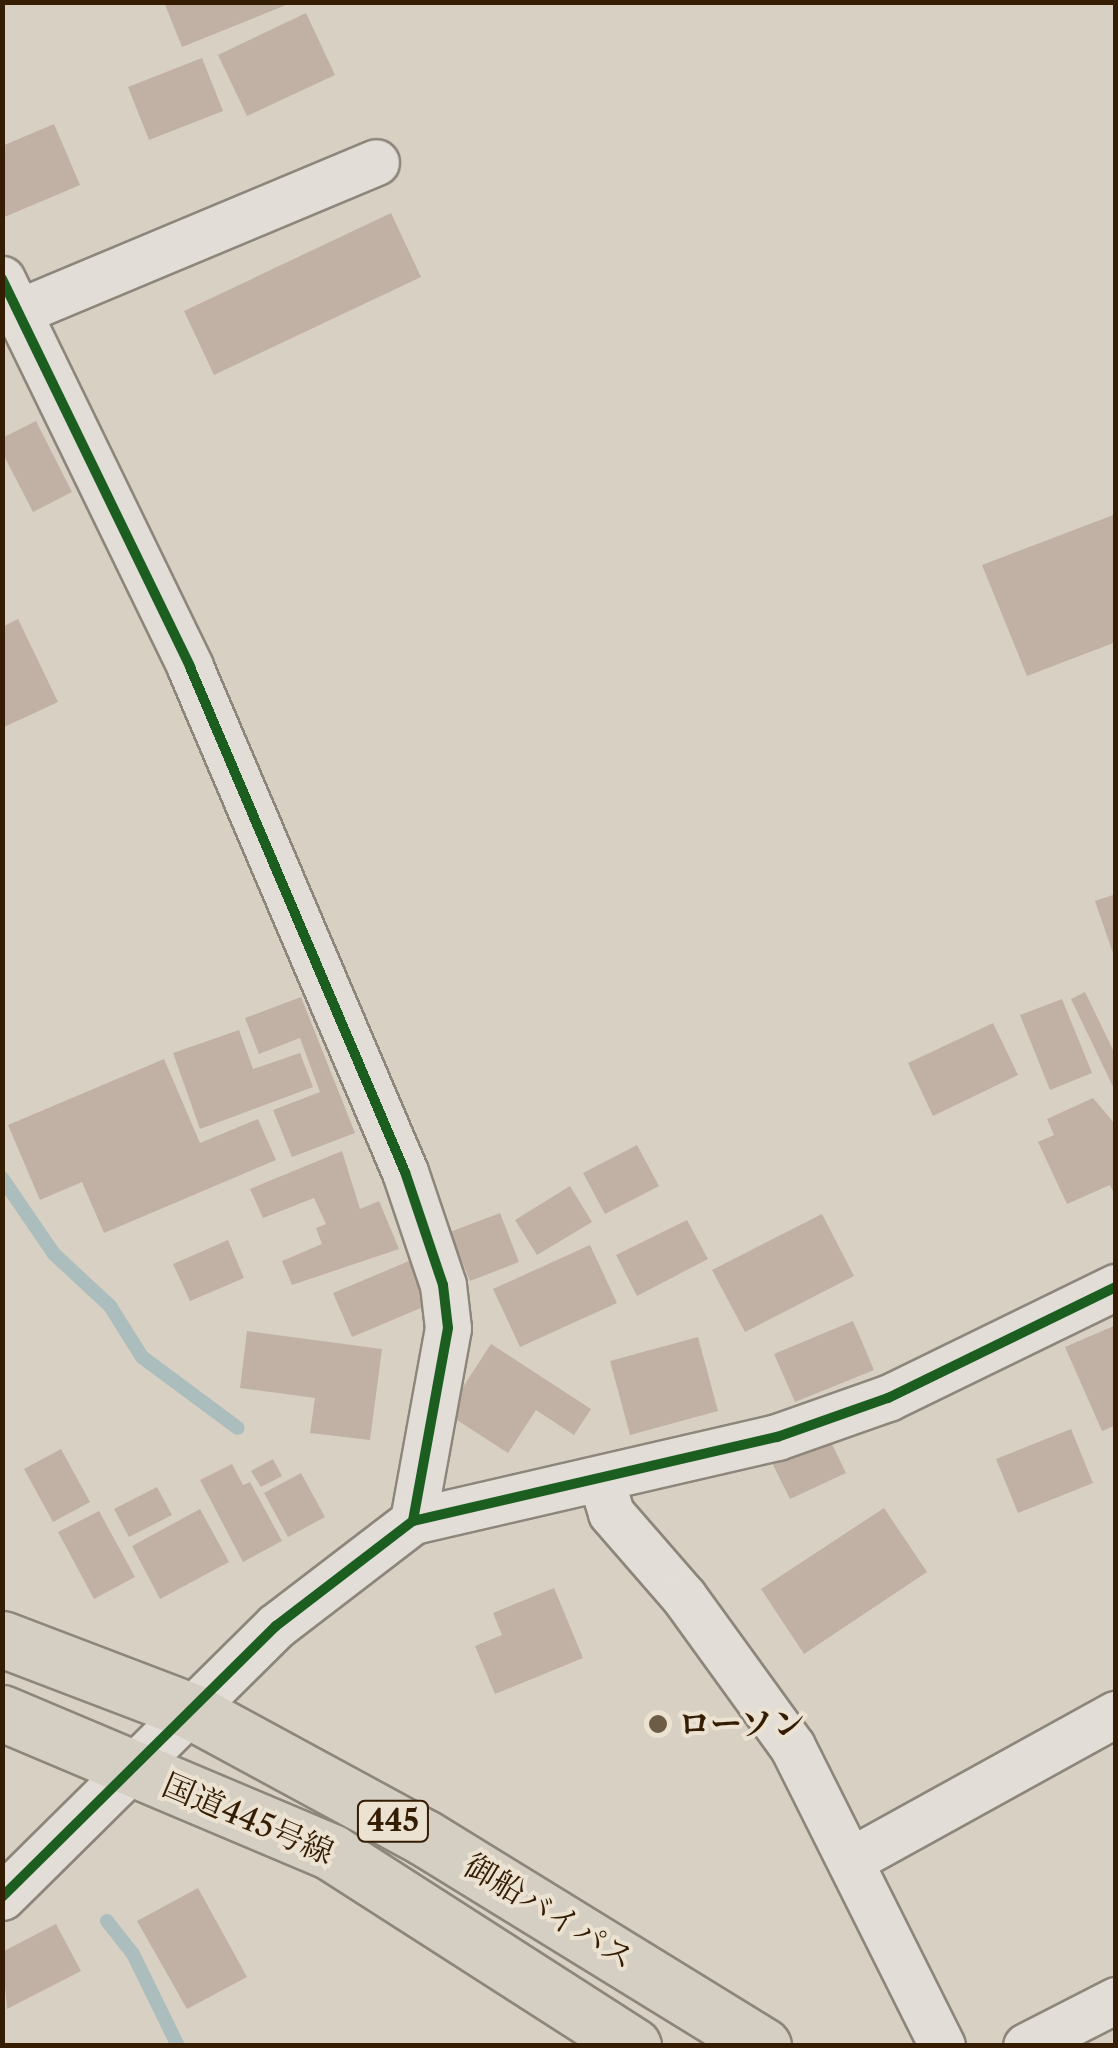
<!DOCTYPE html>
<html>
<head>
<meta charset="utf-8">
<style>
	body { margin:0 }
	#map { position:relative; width:1118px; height:2048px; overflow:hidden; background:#d8d0c3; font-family:"Libre Caslon Text","Noto Serif JP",serif }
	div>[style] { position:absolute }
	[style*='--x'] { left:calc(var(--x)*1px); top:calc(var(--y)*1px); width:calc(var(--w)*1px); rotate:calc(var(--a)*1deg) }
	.stream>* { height:14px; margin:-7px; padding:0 7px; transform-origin:7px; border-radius:7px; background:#acbdbd }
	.building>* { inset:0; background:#c1b1a5 }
	.roads { filter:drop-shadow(2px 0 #8d867b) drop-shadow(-2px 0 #8d867b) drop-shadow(0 2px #8d867b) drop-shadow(0 -2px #8d867b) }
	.minor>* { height:45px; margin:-22.5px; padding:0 22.5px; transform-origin:22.5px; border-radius:22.5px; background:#e2ded7 }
	.highway>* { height:55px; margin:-27.5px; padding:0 27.5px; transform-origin:27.5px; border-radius:27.5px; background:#d5cec2 }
	.cycleway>* { height:10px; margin:-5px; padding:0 5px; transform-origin:5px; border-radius:5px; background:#1b5e20 }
	.dots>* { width:28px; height:28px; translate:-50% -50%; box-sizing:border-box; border:5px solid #ece2d2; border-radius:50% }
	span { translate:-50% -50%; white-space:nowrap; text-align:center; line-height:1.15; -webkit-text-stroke:8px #ece2d2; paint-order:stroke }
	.shield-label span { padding:2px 8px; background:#ece2d2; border:2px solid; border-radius:8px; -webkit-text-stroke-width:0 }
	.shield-label { font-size:30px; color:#341d03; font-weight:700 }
	.poi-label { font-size:32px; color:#341d03; font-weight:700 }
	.left { translate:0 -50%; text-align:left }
	.street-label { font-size:32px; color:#341d03 }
	.frame { position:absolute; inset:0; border:5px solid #341d03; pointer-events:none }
</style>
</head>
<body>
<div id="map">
	<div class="stream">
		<div style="--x:2;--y:1178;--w:92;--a:55.6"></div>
		<div style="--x:54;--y:1254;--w:76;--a:42.9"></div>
		<div style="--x:110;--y:1306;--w:60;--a:57.9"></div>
		<div style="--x:142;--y:1357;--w:119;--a:36.5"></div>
		<div style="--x:107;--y:1921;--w:42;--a:51.8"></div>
		<div style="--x:133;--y:1954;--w:102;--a:63.9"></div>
	</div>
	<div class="building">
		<div style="clip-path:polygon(164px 2px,291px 2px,291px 3px,182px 47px)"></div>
		<div style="clip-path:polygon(306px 13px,335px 75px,247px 116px,218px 55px)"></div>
		<div style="clip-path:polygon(202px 58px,223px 111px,149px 140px,128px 87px)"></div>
		<div style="clip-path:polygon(54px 124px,80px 185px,2px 218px,2px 146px)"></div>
		<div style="clip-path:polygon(391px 213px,421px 277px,214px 375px,184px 311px)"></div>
		<div style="clip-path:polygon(36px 421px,72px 492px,33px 512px,2px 452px,2px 438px)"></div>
		<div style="clip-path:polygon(1116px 514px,1116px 642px,1027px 676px,982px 565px)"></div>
		<div style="clip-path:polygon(18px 619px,58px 702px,2px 728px,2px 627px)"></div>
		<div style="clip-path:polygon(1116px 894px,1116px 959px,1115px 959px,1095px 901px)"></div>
		<div style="clip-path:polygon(1085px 992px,1116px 1056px,1116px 1093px,1071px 999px)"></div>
		<div style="clip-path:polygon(301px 997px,355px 1133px,292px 1157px,273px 1110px,320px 1092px,300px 1038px,259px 1054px,245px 1018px)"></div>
		<div style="clip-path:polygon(1062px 999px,1092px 1073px,1050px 1090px,1020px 1015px)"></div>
		<div style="clip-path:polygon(993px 1023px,1018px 1075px,933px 1116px,908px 1063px)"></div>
		<div style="clip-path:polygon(239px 1030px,253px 1069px,300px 1053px,313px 1087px,200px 1129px,173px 1053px)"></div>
		<div style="clip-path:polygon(164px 1059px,200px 1143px,258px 1119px,276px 1160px,104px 1233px,82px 1182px,40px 1200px,8px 1125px)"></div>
		<div style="clip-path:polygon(1093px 1098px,1116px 1125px,1116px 1198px,1110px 1185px,1067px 1204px,1038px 1142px,1054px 1135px,1047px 1119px)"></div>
		<div style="clip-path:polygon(637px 1145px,659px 1186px,605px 1214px,583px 1173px)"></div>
		<div style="clip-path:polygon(342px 1151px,360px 1209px,379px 1201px,399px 1249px,292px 1285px,282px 1261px,322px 1244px,316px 1228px,326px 1224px,314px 1198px,263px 1218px,250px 1189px)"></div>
		<div style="clip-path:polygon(570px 1186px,592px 1222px,537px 1255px,515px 1220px)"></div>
		<div style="clip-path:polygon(500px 1213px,519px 1262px,470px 1281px,450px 1232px)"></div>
		<div style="clip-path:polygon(822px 1214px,854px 1276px,745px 1332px,712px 1270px)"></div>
		<div style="clip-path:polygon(687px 1220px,708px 1259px,637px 1296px,616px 1255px)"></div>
		<div style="clip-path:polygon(228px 1240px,244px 1278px,190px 1301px,173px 1264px)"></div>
		<div style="clip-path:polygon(590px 1245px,617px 1303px,520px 1347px,493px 1289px)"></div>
		<div style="clip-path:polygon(409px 1261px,428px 1305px,352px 1337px,333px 1293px)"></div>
		<div style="clip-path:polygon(853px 1321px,874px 1370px,795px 1402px,774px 1354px)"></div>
		<div style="clip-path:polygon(1116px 1325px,1116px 1425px,1102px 1431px,1065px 1347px)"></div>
		<div style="clip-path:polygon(247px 1331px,382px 1349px,370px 1440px,310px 1433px,315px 1398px,240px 1388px)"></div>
		<div style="clip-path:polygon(698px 1337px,718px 1411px,630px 1435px,610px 1361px)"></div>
		<div style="clip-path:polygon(491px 1344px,591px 1409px,574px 1435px,536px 1410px,508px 1453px,446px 1413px)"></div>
		<div style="clip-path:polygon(1071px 1429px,1093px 1483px,1018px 1513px,996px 1459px)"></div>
		<div style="clip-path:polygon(828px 1436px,846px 1473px,790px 1499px,772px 1463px)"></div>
		<div style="clip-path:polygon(61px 1449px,90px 1502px,53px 1522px,24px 1469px)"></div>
		<div style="clip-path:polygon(273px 1459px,282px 1476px,261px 1487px,251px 1471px)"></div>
		<div style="clip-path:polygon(232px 1464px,243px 1485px,250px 1482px,282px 1541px,243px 1562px,200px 1480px)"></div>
		<div style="clip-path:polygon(301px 1473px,325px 1517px,288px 1537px,264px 1493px)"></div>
		<div style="clip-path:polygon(157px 1487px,172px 1515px,129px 1537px,114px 1509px)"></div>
		<div style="clip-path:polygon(884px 1508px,927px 1572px,804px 1654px,761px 1589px)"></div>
		<div style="clip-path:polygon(200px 1509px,229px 1562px,160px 1599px,132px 1546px)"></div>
		<div style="clip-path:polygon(99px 1511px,135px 1577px,94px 1599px,58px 1532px)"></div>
		<div style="clip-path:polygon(554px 1588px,583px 1658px,495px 1694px,475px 1646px,502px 1635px,493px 1613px)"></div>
		<div style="clip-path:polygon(198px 1888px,247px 1977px,187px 2009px,137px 1921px)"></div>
		<div style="clip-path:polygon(56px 1924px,81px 1971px,7px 2009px,2px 1952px)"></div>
	</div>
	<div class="roads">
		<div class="minor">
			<div style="--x:2;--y:279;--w:431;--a:64.1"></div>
			<div style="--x:190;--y:667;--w:549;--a:66.94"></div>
			<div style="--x:405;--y:1172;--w:119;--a:71.4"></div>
			<div style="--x:443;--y:1285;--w:43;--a:83.4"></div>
			<div style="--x:448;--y:1328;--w:196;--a:100.3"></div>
			<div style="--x:18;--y:312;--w:388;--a:-22.7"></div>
			<div style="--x:601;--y:1480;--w:34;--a:73"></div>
			<div style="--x:611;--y:1513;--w:111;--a:49"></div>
			<div style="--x:684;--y:1597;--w:184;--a:54.1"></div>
			<div style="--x:792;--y:1746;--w:335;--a:63.4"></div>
			<div style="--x:851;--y:1860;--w:303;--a:-28.9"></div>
			<div style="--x:2;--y:1897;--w:385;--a:-44.7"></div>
			<div style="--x:276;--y:1626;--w:173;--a:-37.5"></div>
			<div style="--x:413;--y:1521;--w:374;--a:-13"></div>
			<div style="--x:777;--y:1437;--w:118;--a:-19.4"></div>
			<div style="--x:888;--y:1398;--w:254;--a:-26"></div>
			<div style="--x:1026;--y:2046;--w:101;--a:-27.1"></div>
		</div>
		<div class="highway">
			<div style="--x:2;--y:1639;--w:202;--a:20.9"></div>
			<div style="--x:191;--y:1711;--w:266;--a:28.5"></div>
			<div style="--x:425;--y:1838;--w:397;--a:31.6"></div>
			<div style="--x:2;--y:1713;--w:357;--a:22.9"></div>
			<div style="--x:331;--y:1852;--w:359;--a:32.7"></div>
		</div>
	</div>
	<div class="cycleway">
		<div style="--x:2;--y:279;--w:431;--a:64.1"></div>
		<div style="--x:190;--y:667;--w:549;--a:66.94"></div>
		<div style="--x:405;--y:1172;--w:119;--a:71.4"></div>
		<div style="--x:443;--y:1285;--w:43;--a:83.4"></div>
		<div style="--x:448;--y:1328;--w:196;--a:100.3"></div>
		<div style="--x:2;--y:1897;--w:385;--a:-44.7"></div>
		<div style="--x:276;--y:1626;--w:173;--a:-37.5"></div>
		<div style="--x:413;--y:1521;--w:374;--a:-13"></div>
		<div style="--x:777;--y:1437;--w:118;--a:-19.4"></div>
		<div style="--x:888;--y:1398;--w:254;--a:-26"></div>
	</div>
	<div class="dots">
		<div style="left:658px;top:1724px;background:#6d5c46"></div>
	</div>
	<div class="shield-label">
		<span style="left:393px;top:1821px">445</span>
	</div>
	<div class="poi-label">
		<span class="left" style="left:678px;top:1724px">ローソン</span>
	</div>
	<div class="street-label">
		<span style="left:248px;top:1819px;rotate:23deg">国道445号線</span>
		<span style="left:549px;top:1912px;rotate:31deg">御船バイパス</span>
	</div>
	<div class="frame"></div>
</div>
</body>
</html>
